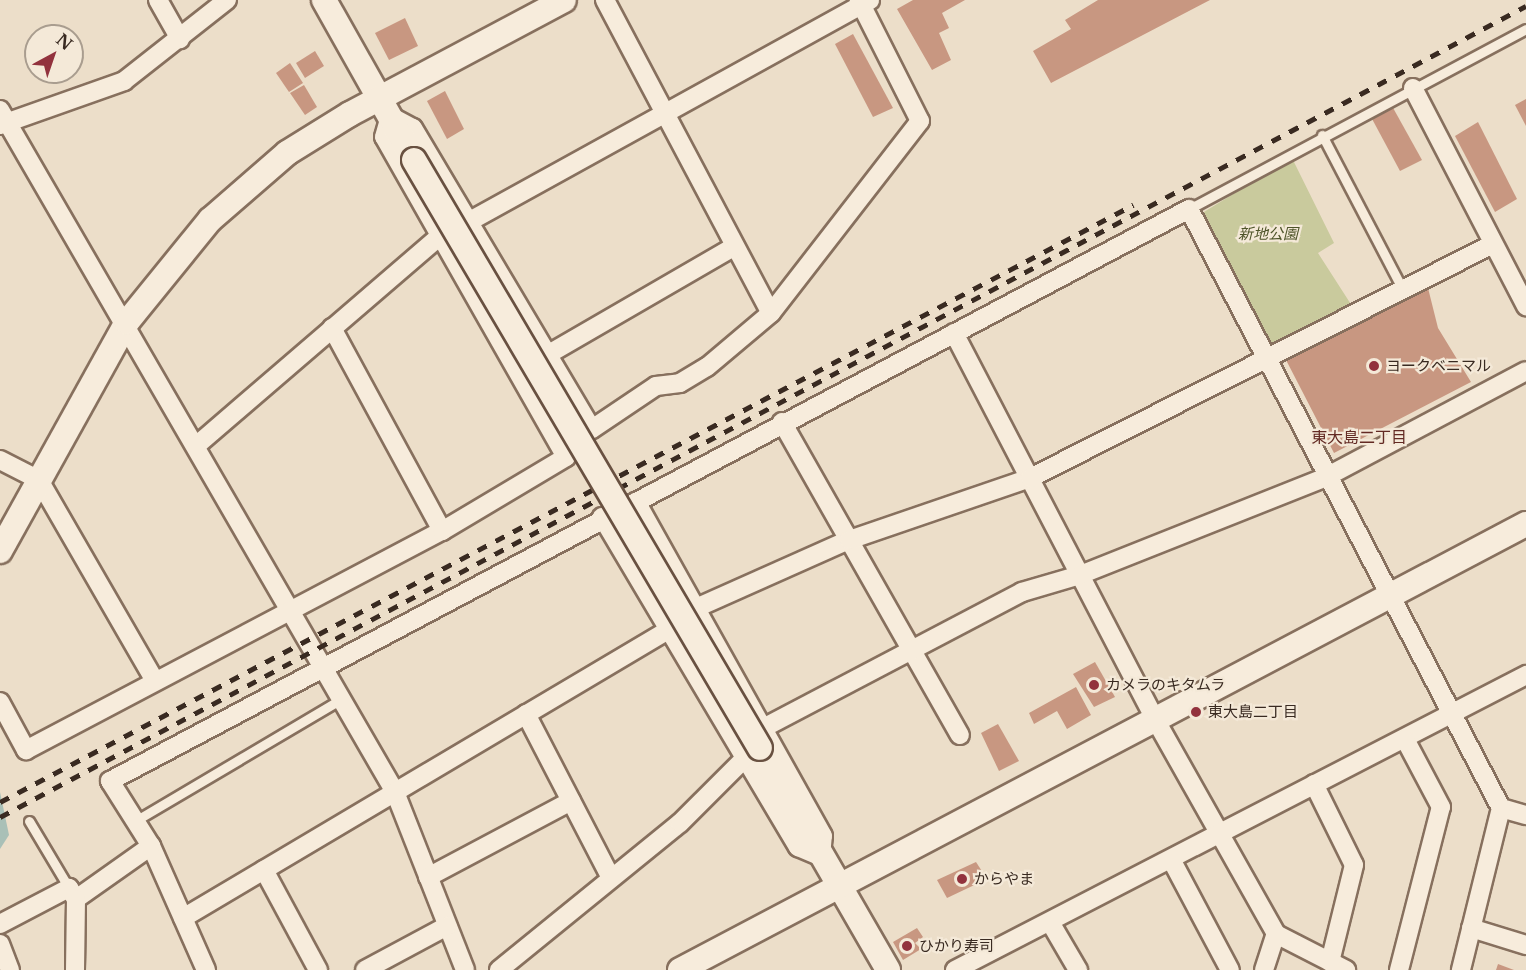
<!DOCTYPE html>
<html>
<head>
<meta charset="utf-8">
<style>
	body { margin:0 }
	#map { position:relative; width:1526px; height:970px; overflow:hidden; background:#ecdec9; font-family:"Libre Baskerville","Noto Sans JP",serif }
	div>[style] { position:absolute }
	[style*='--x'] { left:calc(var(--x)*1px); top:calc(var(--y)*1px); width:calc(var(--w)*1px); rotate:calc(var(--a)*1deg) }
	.green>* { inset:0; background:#c9ca9d }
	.water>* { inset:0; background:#a9c0b7 }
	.building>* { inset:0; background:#c89781 }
	.roads { filter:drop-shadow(2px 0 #87705e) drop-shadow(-2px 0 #87705e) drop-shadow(0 2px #87705e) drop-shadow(0 -2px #87705e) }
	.lane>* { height:9px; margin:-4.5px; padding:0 4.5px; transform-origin:4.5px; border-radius:4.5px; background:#f7ecdc }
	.street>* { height:18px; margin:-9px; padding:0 9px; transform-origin:9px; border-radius:9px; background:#f7ecdc }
	.secondary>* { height:24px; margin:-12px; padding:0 12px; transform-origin:12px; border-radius:12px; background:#f7ecdc }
	.rail>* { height:4.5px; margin-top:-2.25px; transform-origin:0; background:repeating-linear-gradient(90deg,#392a21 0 10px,transparent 0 20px) }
	.bridges { filter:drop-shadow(2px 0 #695141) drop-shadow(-2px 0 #695141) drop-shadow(0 2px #695141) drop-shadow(0 -2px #695141) }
	.secondary-bridge>* { height:24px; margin:-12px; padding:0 12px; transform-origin:12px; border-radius:12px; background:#f7ecdc }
	.dots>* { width:16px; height:16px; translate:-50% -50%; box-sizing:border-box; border:3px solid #f4e9d8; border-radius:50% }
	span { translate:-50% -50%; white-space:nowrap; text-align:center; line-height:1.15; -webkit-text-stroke:4.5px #f4e9d8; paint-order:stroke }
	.park-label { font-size:15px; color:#4e5429; font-style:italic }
	.poi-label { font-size:15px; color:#392a21 }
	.left { translate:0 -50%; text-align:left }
	.neighbourhood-label { font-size:16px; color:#632a23 }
	.north { position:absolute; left:24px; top:24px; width:60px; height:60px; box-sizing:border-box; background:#f4e9d8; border:2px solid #a99d8f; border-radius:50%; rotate:40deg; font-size:16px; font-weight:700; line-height:24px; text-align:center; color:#392a21 }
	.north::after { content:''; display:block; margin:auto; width:21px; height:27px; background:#92323d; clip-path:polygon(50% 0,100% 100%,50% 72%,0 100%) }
</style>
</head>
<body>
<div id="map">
	<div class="green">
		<div style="clip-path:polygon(1292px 158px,1334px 243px,1318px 253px,1354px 309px,1275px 346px,1264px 341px,1199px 215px)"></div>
	</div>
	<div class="water">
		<div style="clip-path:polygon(0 792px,9px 835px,0 849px)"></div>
	</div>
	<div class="building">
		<div style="clip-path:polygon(913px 0,965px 0,942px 13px,949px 28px,939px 33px,951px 60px,932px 70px,897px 9px)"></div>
		<div style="clip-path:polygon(1098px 0,1210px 0,1051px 83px,1033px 51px,1071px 29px,1065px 20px)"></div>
		<div style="clip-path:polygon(405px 18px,418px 46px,389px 60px,375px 33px)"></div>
		<div style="clip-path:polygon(853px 34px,893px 108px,873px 117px,835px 44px)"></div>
		<div style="clip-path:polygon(315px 51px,324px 66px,305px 78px,296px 63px)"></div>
		<div style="clip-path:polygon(290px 63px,303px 83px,289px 92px,276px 73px)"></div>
		<div style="clip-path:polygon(304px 85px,317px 107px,305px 115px,290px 93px)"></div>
		<div style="clip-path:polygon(445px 91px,464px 129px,447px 139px,427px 101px)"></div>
		<div style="clip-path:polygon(1526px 99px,1526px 126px,1515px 105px)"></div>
		<div style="clip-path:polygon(1392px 106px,1422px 160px,1400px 171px,1371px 117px)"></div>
		<div style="clip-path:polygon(1478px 122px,1517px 199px,1495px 212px,1455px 136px)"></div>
		<div style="clip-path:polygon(1427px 284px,1438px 328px,1471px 382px,1334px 453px,1285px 358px)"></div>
		<div style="clip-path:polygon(1095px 662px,1115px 697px,1094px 707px,1073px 674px)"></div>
		<div style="clip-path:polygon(1076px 687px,1091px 715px,1067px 729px,1057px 711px,1034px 724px,1029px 713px)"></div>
		<div style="clip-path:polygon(998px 724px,1019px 761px,999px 771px,981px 733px)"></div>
		<div style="clip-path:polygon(976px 862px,987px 879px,947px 898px,937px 880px)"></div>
		<div style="clip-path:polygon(917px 928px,923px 937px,915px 943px,921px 949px,903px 960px,893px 942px)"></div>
		<div style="clip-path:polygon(1498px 964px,1514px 970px,1496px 970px)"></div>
	</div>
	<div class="roads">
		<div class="lane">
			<div style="--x:1322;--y:135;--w:175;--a:62.4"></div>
			<div style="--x:1189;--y:209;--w:382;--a:-28.1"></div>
			<div style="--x:29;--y:821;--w:78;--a:59.2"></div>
			<div style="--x:135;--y:821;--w:238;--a:-30.6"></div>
		</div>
		<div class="street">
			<div style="--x:158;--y:0;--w:45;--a:60.6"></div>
			<div style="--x:605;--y:0;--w:354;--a:62.1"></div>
			<div style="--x:1413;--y:88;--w:246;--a:62.6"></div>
			<div style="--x:0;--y:110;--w:788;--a:59.92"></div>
			<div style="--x:395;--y:792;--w:191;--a:68.5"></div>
			<div style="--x:0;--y:125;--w:132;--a:-19.5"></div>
			<div style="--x:124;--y:81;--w:131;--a:-38.2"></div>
			<div style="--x:470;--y:221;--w:457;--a:-28.9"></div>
			<div style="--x:332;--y:328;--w:231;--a:61.5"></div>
			<div style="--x:954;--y:333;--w:435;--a:62.5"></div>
			<div style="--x:1155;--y:719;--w:247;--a:60.6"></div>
			<div style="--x:1276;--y:934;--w:79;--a:27.2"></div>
			<div style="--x:547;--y:355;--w:215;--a:-30.1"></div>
			<div style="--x:782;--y:422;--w:360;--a:60.4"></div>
			<div style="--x:197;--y:445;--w:321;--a:-40.7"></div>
			<div style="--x:0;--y:460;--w:44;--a:27.1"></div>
			<div style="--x:39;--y:480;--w:230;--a:60"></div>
			<div style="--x:602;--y:517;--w:384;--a:59.3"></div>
			<div style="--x:798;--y:847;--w:25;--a:23"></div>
			<div style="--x:821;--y:857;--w:21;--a:-85"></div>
			<div style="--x:823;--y:836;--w:383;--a:-119.2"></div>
			<div style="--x:696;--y:608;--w:167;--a:-24"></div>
			<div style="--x:849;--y:540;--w:191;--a:-18.9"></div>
			<div style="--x:1030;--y:478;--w:519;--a:-26.81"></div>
			<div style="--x:0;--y:702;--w:55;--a:61.6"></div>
			<div style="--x:26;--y:750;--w:470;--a:-27.8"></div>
			<div style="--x:442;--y:531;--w:144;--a:-30.8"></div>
			<div style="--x:566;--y:457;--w:368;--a:-119.6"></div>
			<div style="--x:384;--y:137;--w:22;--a:-74"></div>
			<div style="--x:390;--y:116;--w:26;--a:28"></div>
			<div style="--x:413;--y:128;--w:350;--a:59.3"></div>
			<div style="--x:592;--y:429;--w:77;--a:-33.9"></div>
			<div style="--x:656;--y:386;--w:24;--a:-7"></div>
			<div style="--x:680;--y:383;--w:31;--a:-31"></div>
			<div style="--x:707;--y:367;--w:84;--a:-40.2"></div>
			<div style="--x:771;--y:313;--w:243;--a:-52.2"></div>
			<div style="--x:920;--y:121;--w:136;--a:-116.8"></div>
			<div style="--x:526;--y:714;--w:185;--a:62.6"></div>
			<div style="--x:765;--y:727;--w:290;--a:-27.7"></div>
			<div style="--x:1022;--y:592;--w:60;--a:-16.3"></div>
			<div style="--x:1080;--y:575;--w:265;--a:-21.7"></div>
			<div style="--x:1326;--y:477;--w:226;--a:-27.9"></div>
			<div style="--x:1314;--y:784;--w:90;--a:63.7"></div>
			<div style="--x:1354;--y:865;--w:100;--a:103.9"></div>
			<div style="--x:1501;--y:808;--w:26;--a:16"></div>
			<div style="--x:1172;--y:861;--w:123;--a:62"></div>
			<div style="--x:264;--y:870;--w:114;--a:61.6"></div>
			<div style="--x:428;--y:877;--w:162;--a:-28"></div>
			<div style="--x:76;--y:899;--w:92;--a:-35.2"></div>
			<div style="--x:183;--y:918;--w:566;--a:-30.69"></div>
			<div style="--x:1050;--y:922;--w:56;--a:59.7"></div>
			<div style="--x:0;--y:924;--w:78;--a:-27.6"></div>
			<div style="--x:69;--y:888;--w:13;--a:58"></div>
			<div style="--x:76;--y:899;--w:71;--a:90.8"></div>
			<div style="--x:1471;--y:928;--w:58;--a:17.2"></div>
			<div style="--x:0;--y:944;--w:28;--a:69"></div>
			<div style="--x:206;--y:970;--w:136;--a:-113.9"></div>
			<div style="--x:151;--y:846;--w:77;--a:-122.2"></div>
			<div style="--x:110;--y:781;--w:1221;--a:-27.93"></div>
			<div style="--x:1189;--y:209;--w:675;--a:62.49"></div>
			<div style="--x:1501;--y:808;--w:167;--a:103.9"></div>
			<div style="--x:365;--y:970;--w:93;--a:-28.2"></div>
			<div style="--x:499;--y:970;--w:233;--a:-39.1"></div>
			<div style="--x:680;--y:823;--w:92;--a:-45"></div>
			<div style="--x:955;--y:970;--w:643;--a:-27.32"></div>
			<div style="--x:1264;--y:970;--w:38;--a:-72"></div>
			<div style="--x:1399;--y:970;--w:168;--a:-75.6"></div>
			<div style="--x:1441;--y:807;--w:77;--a:-117.9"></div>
		</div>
		<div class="secondary">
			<div style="--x:324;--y:0;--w:184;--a:60.6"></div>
			<div style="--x:0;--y:551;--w:262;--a:-61"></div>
			<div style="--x:127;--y:322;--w:132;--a:-50.9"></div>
			<div style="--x:210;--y:220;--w:102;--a:-41"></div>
			<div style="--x:287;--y:153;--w:74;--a:-31.8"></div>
			<div style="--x:350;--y:114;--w:242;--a:-28"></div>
			<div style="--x:760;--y:748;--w:256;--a:60"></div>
			<div style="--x:680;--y:970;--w:956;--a:-27.8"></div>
		</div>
	</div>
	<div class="rail">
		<div style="--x:0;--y:802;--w:1281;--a:-27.79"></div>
		<div style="--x:0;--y:817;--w:1728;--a:-27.99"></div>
	</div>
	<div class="bridges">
		<div class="secondary-bridge">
			<div style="--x:414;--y:160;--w:682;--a:59.53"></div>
		</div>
	</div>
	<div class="dots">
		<div style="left:1374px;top:366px;background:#92323d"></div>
		<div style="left:1094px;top:685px;background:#92323d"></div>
		<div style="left:1196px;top:712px;background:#92323d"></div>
		<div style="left:962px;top:879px;background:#92323d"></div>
		<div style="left:907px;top:946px;background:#92323d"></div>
	</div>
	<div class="park-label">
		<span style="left:1268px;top:234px">新地公園</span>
	</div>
	<div class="poi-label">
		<span class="left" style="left:1386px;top:366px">ヨークベニマル</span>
		<span class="left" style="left:1106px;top:685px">カメラのキタムラ</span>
		<span class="left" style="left:1208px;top:712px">東大島二丁目</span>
		<span class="left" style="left:974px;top:879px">からやま</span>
		<span class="left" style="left:919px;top:946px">ひかり寿司</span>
	</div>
	<div class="neighbourhood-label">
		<span style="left:1359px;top:437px">東大島二丁目</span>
	</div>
	<div class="north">N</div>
</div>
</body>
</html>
